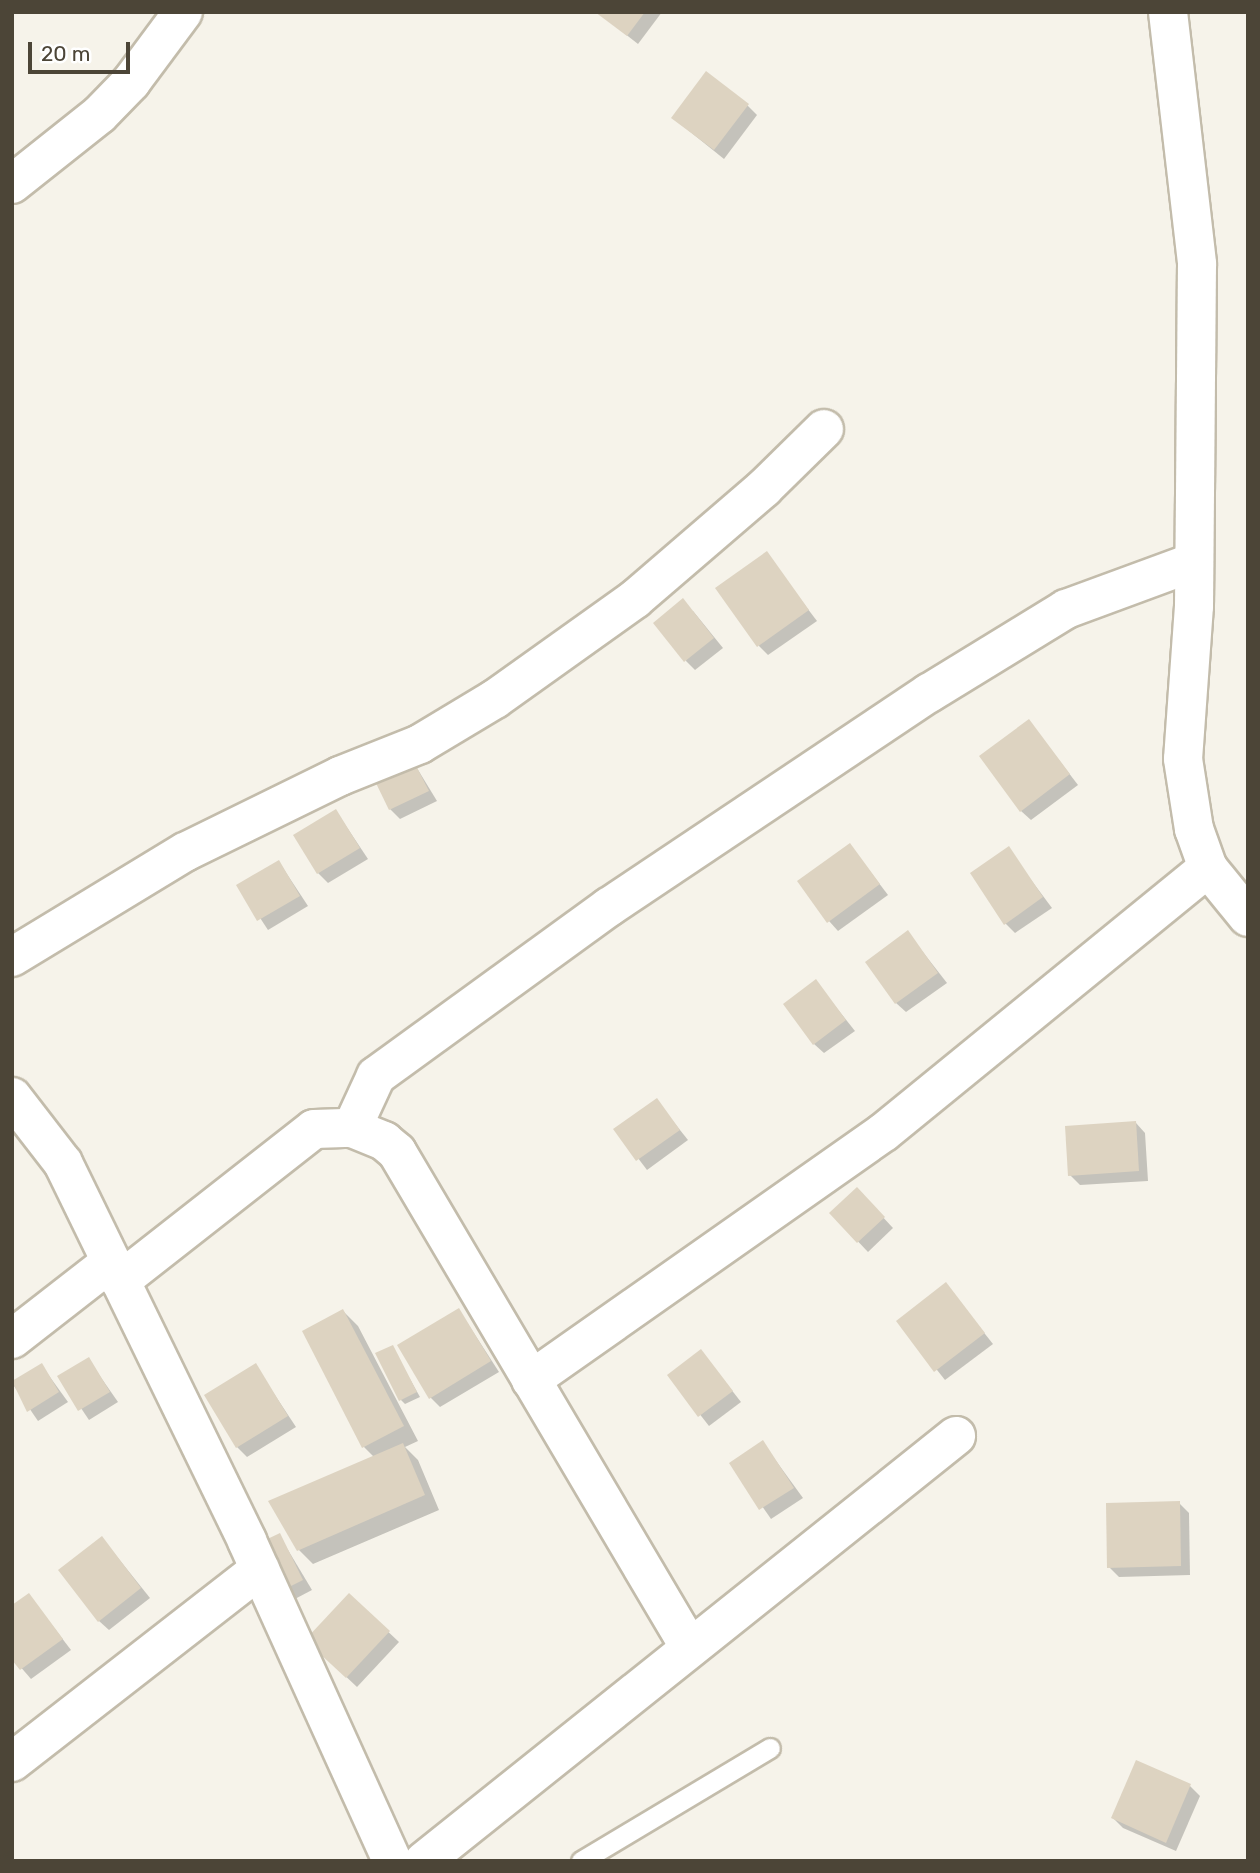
<!DOCTYPE html>
<html>
<head>
<meta charset="utf-8">
<style>
	body { margin:0 }
	#map { position:relative; width:1260px; height:1873px; overflow:hidden; background:#f6f3ea; font-family:Rubik,sans-serif }
	div>[style] { position:absolute }
	[style*='--x'] { left:calc(var(--x)*1px); top:calc(var(--y)*1px); width:calc(var(--w)*1px); rotate:calc(var(--a)*1deg) }
	.shadow>* { inset:0; background:#0003 }
	.building>* { inset:0; background:#ddd3c1 }
	.roads { filter:drop-shadow(2px 0 #c3bcab) drop-shadow(-2px 0 #c3bcab) drop-shadow(0 2px #c3bcab) drop-shadow(0 -2px #c3bcab) }
	.service>* { height:19px; margin:-9.5px; padding:0 9.5px; transform-origin:9.5px; border-radius:9.5px; background:#fff }
	.minor>* { height:38px; margin:-19px; padding:0 19px; transform-origin:19px; border-radius:19px; background:#fff }
	span { translate:-50% -50%; white-space:nowrap; text-align:center; line-height:1.15; -webkit-text-stroke:6px #fff; paint-order:stroke }
	.frame { position:absolute; inset:0; border:14px solid #4c4537; pointer-events:none }
	.scale { position:absolute; left:28px; top:42px; width:102px; height:32px; box-sizing:border-box; border:4px solid #4c4537; border-top:0; padding-left:9px; font-size:21px; line-height:24px; white-space:nowrap; color:#4c4537; -webkit-text-stroke:5px #fff; paint-order:stroke }
</style>
</head>
<body>
<div id="map">
	<div class="shadow">
		<div style="clip-path:polygon(597px 12px,662px 12px,638px 44px)"></div>
		<div style="clip-path:polygon(747px 105px,757px 115px,724px 159px,673px 118px)"></div>
		<div style="clip-path:polygon(766px 554px,817px 621px,768px 655px,759px 646px)"></div>
		<div style="clip-path:polygon(693px 611px,723px 648px,695px 670px,686px 661px)"></div>
		<div style="clip-path:polygon(1029px 721px,1078px 785px,1031px 820px,1021px 811px)"></div>
		<div style="clip-path:polygon(412px 760px,437px 801px,400px 819px,390px 809px)"></div>
		<div style="clip-path:polygon(336px 811px,368px 859px,328px 883px,318px 873px)"></div>
		<div style="clip-path:polygon(850px 845px,888px 895px,838px 931px,829px 921px)"></div>
		<div style="clip-path:polygon(1008px 849px,1052px 908px,1015px 933px,1005px 923px)"></div>
		<div style="clip-path:polygon(279px 862px,308px 906px,268px 930px,239px 886px)"></div>
		<div style="clip-path:polygon(908px 933px,947px 983px,906px 1012px,896px 1003px)"></div>
		<div style="clip-path:polygon(816px 982px,855px 1031px,824px 1053px,814px 1044px)"></div>
		<div style="clip-path:polygon(656px 1100px,688px 1140px,647px 1170px,616px 1129px)"></div>
		<div style="clip-path:polygon(1136px 1123px,1145px 1133px,1148px 1181px,1080px 1185px,1070px 1175px)"></div>
		<div style="clip-path:polygon(866px 1199px,893px 1228px,868px 1252px,831px 1213px)"></div>
		<div style="clip-path:polygon(946px 1285px,993px 1344px,945px 1380px,898px 1321px)"></div>
		<div style="clip-path:polygon(459px 1310px,499px 1372px,440px 1407px,430px 1397px)"></div>
		<div style="clip-path:polygon(343px 1311px,358px 1326px,418px 1441px,405px 1447px,418px 1460px,439px 1510px,313px 1564px,298px 1549px,374px 1457px,364px 1447px)"></div>
		<div style="clip-path:polygon(392px 1347px,420px 1397px,405px 1404px,401px 1400px)"></div>
		<div style="clip-path:polygon(701px 1351px,741px 1402px,709px 1426px,669px 1375px)"></div>
		<div style="clip-path:polygon(88px 1359px,118px 1402px,89px 1420px,60px 1377px)"></div>
		<div style="clip-path:polygon(255px 1365px,296px 1427px,247px 1457px,237px 1447px)"></div>
		<div style="clip-path:polygon(42px 1366px,68px 1402px,38px 1421px,12px 1383px)"></div>
		<div style="clip-path:polygon(763px 1443px,803px 1498px,771px 1519px,732px 1463px)"></div>
		<div style="clip-path:polygon(1179px 1503px,1189px 1513px,1190px 1575px,1119px 1577px,1109px 1567px)"></div>
		<div style="clip-path:polygon(279px 1535px,312px 1590px,293px 1600px,283px 1590px)"></div>
		<div style="clip-path:polygon(102px 1538px,150px 1598px,109px 1630px,99px 1621px)"></div>
		<div style="clip-path:polygon(29px 1595px,71px 1650px,31px 1679px,12px 1657px)"></div>
		<div style="clip-path:polygon(349px 1595px,399px 1642px,357px 1687px,307px 1640px)"></div>
		<div style="clip-path:polygon(1137px 1762px,1190px 1786px,1200px 1796px,1176px 1851px,1123px 1828px,1113px 1818px)"></div>
	</div>
	<div class="building">
		<div style="clip-path:polygon(595px 12px,645px 12px,627px 36px)"></div>
		<div style="clip-path:polygon(706px 71px,749px 104px,714px 150px,671px 118px)"></div>
		<div style="clip-path:polygon(767px 551px,809px 610px,757px 647px,715px 588px)"></div>
		<div style="clip-path:polygon(683px 598px,714px 638px,684px 662px,653px 623px)"></div>
		<div style="clip-path:polygon(1029px 719px,1070px 774px,1020px 812px,979px 756px)"></div>
		<div style="clip-path:polygon(412px 758px,429px 791px,389px 810px,373px 777px)"></div>
		<div style="clip-path:polygon(336px 809px,360px 848px,317px 874px,293px 835px)"></div>
		<div style="clip-path:polygon(850px 843px,880px 884px,827px 923px,797px 881px)"></div>
		<div style="clip-path:polygon(1009px 846px,1043px 897px,1004px 925px,970px 873px)"></div>
		<div style="clip-path:polygon(279px 860px,300px 896px,257px 921px,236px 885px)"></div>
		<div style="clip-path:polygon(908px 930px,938px 973px,895px 1004px,865px 962px)"></div>
		<div style="clip-path:polygon(816px 979px,846px 1020px,813px 1045px,783px 1004px)"></div>
		<div style="clip-path:polygon(657px 1098px,680px 1130px,636px 1161px,613px 1129px)"></div>
		<div style="clip-path:polygon(1136px 1121px,1139px 1171px,1068px 1176px,1065px 1126px)"></div>
		<div style="clip-path:polygon(857px 1187px,885px 1217px,857px 1243px,829px 1213px)"></div>
		<div style="clip-path:polygon(946px 1282px,985px 1333px,934px 1372px,896px 1321px)"></div>
		<div style="clip-path:polygon(459px 1308px,491px 1361px,429px 1399px,397px 1345px)"></div>
		<div style="clip-path:polygon(343px 1309px,404px 1426px,362px 1448px,302px 1331px)"></div>
		<div style="clip-path:polygon(393px 1345px,417px 1392px,399px 1401px,375px 1353px)"></div>
		<div style="clip-path:polygon(701px 1349px,733px 1391px,698px 1417px,667px 1375px)"></div>
		<div style="clip-path:polygon(89px 1357px,110px 1392px,78px 1411px,57px 1376px)"></div>
		<div style="clip-path:polygon(42px 1363px,59px 1392px,27px 1412px,12px 1381px)"></div>
		<div style="clip-path:polygon(256px 1363px,288px 1416px,236px 1448px,204px 1395px)"></div>
		<div style="clip-path:polygon(763px 1440px,794px 1488px,759px 1510px,729px 1463px)"></div>
		<div style="clip-path:polygon(403px 1443px,425px 1495px,297px 1551px,268px 1501px)"></div>
		<div style="clip-path:polygon(1180px 1501px,1181px 1566px,1107px 1568px,1106px 1503px)"></div>
		<div style="clip-path:polygon(280px 1533px,303px 1580px,281px 1591px,257px 1544px)"></div>
		<div style="clip-path:polygon(102px 1536px,141px 1588px,98px 1622px,58px 1570px)"></div>
		<div style="clip-path:polygon(29px 1593px,63px 1639px,20px 1670px,12px 1660px,12px 1605px)"></div>
		<div style="clip-path:polygon(349px 1593px,390px 1631px,346px 1678px,305px 1640px)"></div>
		<div style="clip-path:polygon(1136px 1760px,1191px 1784px,1166px 1843px,1111px 1818px)"></div>
	</div>
	<div class="roads">
		<div class="service">
			<div style="--x:581;--y:1861;--w:220;--a:-30.9"></div>
		</div>
		<div class="minor">
			<div style="--x:1168;--y:12;--w:254;--a:83.4"></div>
			<div style="--x:1197;--y:264;--w:342;--a:90.5"></div>
			<div style="--x:1194;--y:606;--w:153;--a:94.1"></div>
			<div style="--x:1183;--y:759;--w:71;--a:81.1"></div>
			<div style="--x:1194;--y:829;--w:41;--a:70.3"></div>
			<div style="--x:1208;--y:868;--w:63;--a:50.8"></div>
			<div style="--x:12;--y:184;--w:112;--a:-38.5"></div>
			<div style="--x:100;--y:114;--w:45;--a:-45.9"></div>
			<div style="--x:131;--y:82;--w:87;--a:-53.4"></div>
			<div style="--x:12;--y:957;--w:202;--a:-31.3"></div>
			<div style="--x:185;--y:852;--w:173;--a:-26.1"></div>
			<div style="--x:340;--y:776;--w:86;--a:-21.8"></div>
			<div style="--x:420;--y:744;--w:87;--a:-31"></div>
			<div style="--x:495;--y:699;--w:172;--a:-35.5"></div>
			<div style="--x:635;--y:599;--w:170;--a:-40.7"></div>
			<div style="--x:764;--y:488;--w:84;--a:-44.5"></div>
			<div style="--x:12;--y:1097;--w:83;--a:52.3"></div>
			<div style="--x:63;--y:1163;--w:420;--a:64"></div>
			<div style="--x:247;--y:1541;--w:351;--a:65.6"></div>
			<div style="--x:352;--y:1128;--w:57;--a:-65.2"></div>
			<div style="--x:376;--y:1076;--w:288;--a:-36"></div>
			<div style="--x:609;--y:907;--w:385;--a:-33.8"></div>
			<div style="--x:929;--y:693;--w:161;--a:-31.5"></div>
			<div style="--x:1066;--y:609;--w:136;--a:-20.2"></div>
			<div style="--x:120;--y:1281;--w:246;--a:-38.1"></div>
			<div style="--x:314;--y:1129;--w:38;--a:-2"></div>
			<div style="--x:352;--y:1128;--w:35;--a:22"></div>
			<div style="--x:384;--y:1141;--w:17;--a:40"></div>
			<div style="--x:397;--y:1152;--w:576;--a:59.43"></div>
			<div style="--x:12;--y:1339;--w:125;--a:-37.9"></div>
			<div style="--x:531;--y:1380;--w:431;--a:-35.1"></div>
			<div style="--x:884;--y:1132;--w:418;--a:-39.2"></div>
			<div style="--x:12;--y:1762;--w:314;--a:-37.9"></div>
			<div style="--x:424;--y:1861;--w:681;--a:-38.62"></div>
		</div>
	</div>
	<div class="frame"></div>
	<div class="scale">20 m</div>
</div>
</body>
</html>
